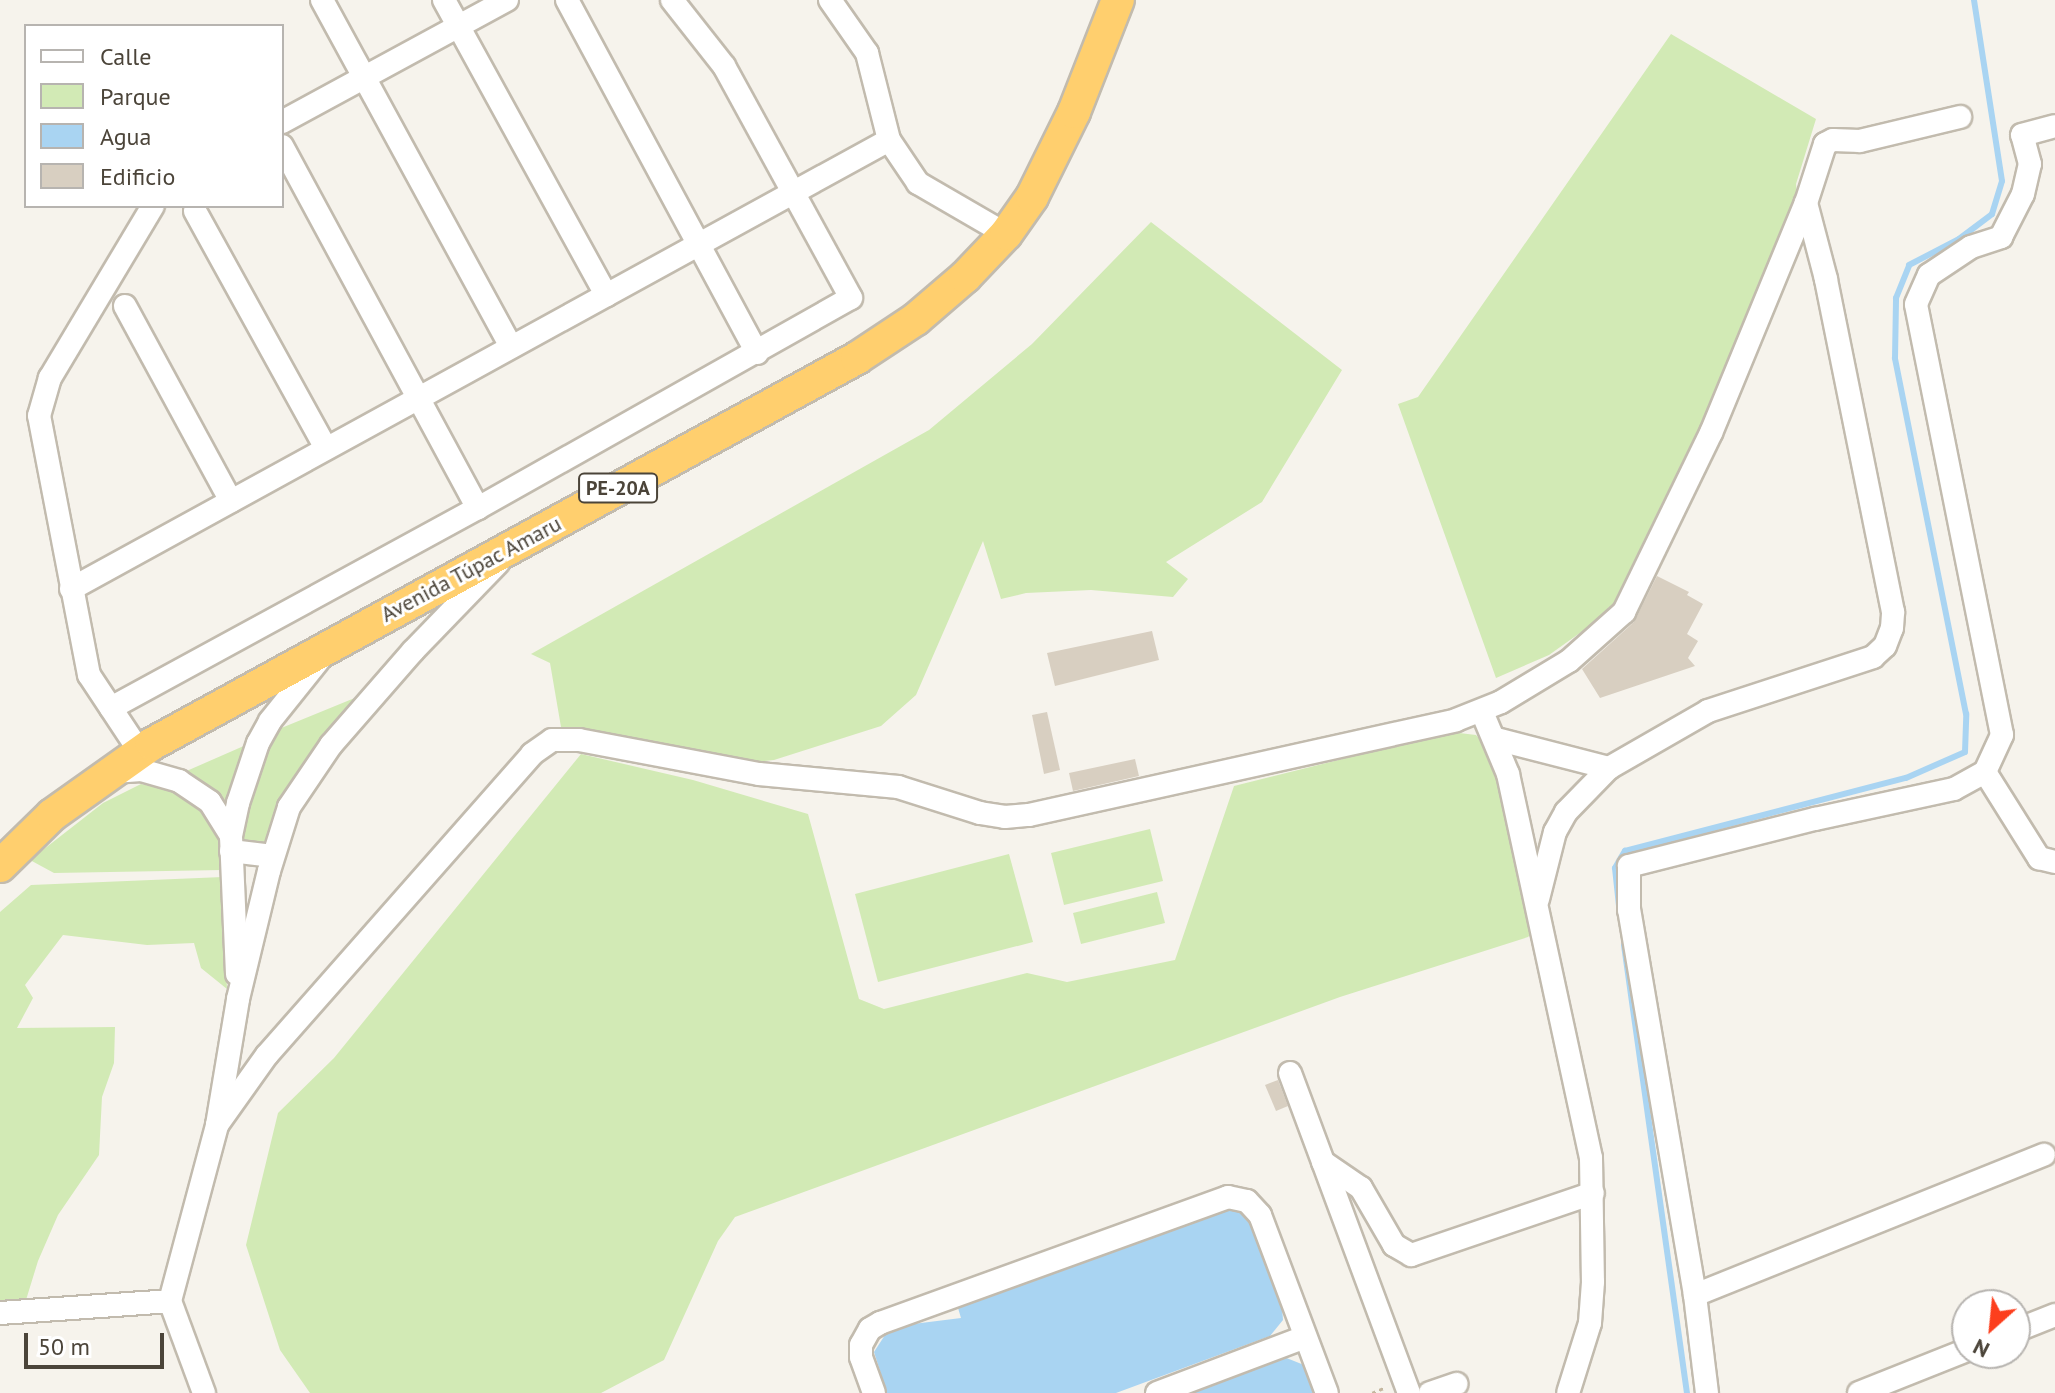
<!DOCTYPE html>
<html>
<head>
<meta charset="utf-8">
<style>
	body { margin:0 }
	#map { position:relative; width:2055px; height:1393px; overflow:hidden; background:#f6f3ec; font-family:"PT Sans",sans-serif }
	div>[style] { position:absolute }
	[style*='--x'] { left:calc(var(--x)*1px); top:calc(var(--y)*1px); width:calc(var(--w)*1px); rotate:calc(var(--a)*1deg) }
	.green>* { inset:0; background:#d2eab5 }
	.water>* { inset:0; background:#a9d4f2 }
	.stream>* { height:6px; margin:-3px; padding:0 3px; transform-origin:3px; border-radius:3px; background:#a9d4f2 }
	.building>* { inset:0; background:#d8cfc1 }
	.path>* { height:3px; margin-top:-1.5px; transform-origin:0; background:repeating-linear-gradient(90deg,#c4b79f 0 4px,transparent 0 8px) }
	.roads { filter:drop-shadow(2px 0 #c2bbae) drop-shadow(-2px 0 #c2bbae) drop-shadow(0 2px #c2bbae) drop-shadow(0 -2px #c2bbae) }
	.minor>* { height:22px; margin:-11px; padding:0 11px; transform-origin:11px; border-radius:11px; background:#fff }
	.highway>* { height:32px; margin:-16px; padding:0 16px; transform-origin:16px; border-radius:16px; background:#ffcf6e }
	span { translate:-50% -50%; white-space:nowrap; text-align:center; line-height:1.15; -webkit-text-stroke:6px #fff; paint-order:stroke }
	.shield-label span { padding:2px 6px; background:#fff; border:2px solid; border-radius:6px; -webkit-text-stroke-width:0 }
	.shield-label { font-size:20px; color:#4b4439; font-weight:700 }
	.street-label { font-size:22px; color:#4b4439 }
	.legend { position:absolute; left:24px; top:24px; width:260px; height:184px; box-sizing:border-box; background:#fff; border:2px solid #b7b4b0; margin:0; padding:10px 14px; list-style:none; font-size:24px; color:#4b4439 }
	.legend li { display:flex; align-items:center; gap:16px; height:40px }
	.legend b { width:40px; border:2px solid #b7b4b0 }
	.north { position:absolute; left:1951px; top:1289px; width:80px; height:80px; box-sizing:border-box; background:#fff; border:2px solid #b7b4b0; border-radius:50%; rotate:207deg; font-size:22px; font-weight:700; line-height:32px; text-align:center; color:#4b4439 }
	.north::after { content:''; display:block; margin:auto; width:28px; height:36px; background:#fc3f1d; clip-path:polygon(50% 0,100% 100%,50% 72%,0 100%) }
	.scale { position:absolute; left:24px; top:1333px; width:140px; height:36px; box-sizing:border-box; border:4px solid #4b4439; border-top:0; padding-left:10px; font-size:24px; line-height:28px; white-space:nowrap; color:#4b4439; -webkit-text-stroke:6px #fff; paint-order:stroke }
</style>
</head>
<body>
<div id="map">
	<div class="green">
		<div style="clip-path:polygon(1671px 34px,1816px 119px,1796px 184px,1798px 202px,1720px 394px,1618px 610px,1609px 607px,1598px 620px,1549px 655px,1496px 678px,1398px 404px,1418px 397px)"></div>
		<div style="clip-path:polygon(1151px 222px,1342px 370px,1262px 502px,1166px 562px,1188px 579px,1173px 597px,1091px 590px,1026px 593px,1001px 599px,983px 541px,916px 695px,881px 726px,774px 760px,745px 763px,561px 727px,550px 663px,531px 654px,929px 430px,1032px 344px)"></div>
		<div style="clip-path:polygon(362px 695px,292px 780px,266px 843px,262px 847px,244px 844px,243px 821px,274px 731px)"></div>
		<div style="clip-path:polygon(1451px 732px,1476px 735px,1493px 753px,1532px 933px,1528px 937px,1340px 997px,735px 1217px,718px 1241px,664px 1360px,601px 1393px,310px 1393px,280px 1350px,246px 1245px,278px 1113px,334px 1058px,581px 754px,693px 780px,808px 814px,859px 999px,884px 1009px,1027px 973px,1067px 982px,1175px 960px,1234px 786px)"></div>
		<div style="clip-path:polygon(246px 745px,226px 812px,182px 773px)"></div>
		<div style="clip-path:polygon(141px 784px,175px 791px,201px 809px,218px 833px,222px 870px,54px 873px,30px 860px,103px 803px)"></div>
		<div style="clip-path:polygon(1150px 829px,1163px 881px,1064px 905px,1051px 853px)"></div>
		<div style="clip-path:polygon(1009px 854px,1033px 942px,878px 982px,855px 894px)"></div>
		<div style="clip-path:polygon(223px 877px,227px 989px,201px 968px,194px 943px,147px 945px,63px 935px,25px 985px,33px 998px,17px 1028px,115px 1027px,114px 1063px,102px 1097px,99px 1155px,58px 1215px,38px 1261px,26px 1300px,0 1302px,0 912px,31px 885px)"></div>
		<div style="clip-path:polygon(1157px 892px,1165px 923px,1081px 944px,1073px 913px)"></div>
	</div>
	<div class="water">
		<div style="clip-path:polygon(1226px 1210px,1239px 1212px,1251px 1225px,1282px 1307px,1283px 1320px,1270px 1336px,1116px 1393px,887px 1393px,874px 1352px,885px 1335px,913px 1324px,961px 1318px,958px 1308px)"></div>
		<div style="clip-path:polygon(1284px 1357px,1304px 1365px,1316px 1393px,1184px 1393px)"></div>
	</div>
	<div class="stream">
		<div style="--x:1619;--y:906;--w:38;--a:-96"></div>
		<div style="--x:1615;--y:868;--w:20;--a:-60"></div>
		<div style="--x:1625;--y:851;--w:290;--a:-14.6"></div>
		<div style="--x:1906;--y:778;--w:64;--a:-23.8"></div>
		<div style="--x:1965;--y:752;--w:38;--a:-88"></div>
		<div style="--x:1966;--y:714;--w:363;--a:-101.3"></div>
		<div style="--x:1895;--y:358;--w:60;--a:-89"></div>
		<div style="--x:1896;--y:298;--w:35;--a:-68"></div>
		<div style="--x:1909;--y:265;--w:56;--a:-27.5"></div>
		<div style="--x:1959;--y:239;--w:41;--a:-37.1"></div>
		<div style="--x:1992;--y:214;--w:34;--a:-73"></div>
		<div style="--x:2002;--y:181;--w:183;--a:-98.8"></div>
		<div style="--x:1624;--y:945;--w:452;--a:82"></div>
	</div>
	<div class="building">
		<div style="clip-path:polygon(1657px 576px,1689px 592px,1687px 595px,1703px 604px,1687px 634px,1698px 641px,1688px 658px,1695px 666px,1600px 698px,1582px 669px,1634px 622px)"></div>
		<div style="clip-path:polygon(1152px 631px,1159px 660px,1055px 686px,1047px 653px)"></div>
		<div style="clip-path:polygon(1047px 712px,1060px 770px,1044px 774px,1032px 715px)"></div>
		<div style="clip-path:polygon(1135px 759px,1139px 776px,1073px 791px,1069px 773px)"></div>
		<div style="clip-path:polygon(1278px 1080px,1288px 1106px,1276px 1111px,1265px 1085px)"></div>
	</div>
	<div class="path">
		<div style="--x:1372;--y:1393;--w:15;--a:-23"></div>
	</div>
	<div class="roads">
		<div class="minor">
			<div style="--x:322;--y:0;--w:395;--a:61.4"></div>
			<div style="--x:444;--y:0;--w:337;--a:61.2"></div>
			<div style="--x:567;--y:0;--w:401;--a:61.7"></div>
			<div style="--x:830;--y:0;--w:65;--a:55.1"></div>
			<div style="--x:867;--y:53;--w:90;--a:75.8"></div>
			<div style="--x:889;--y:140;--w:52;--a:56"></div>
			<div style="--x:918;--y:183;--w:102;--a:30.1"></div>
			<div style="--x:282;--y:122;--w:256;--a:-28.5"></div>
			<div style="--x:282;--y:146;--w:412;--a:61.6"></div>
			<div style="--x:195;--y:211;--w:271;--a:61.1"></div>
			<div style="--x:125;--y:306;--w:222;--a:61.5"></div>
			<div style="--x:71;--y:589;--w:933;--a:-28.76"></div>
			<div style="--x:111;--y:708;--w:418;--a:-28.6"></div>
			<div style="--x:478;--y:508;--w:428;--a:-29.4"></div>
			<div style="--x:851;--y:298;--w:264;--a:-118.7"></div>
			<div style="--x:724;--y:66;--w:84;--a:-128.2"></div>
			<div style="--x:1482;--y:712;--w:67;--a:67.2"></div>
			<div style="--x:1508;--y:774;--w:393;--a:77.8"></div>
			<div style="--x:1591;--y:1158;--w:124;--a:89.1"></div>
			<div style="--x:1593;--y:1282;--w:41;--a:94.2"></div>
			<div style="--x:1590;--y:1323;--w:73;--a:107.4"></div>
			<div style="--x:1496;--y:739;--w:117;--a:14.4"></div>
			<div style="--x:140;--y:752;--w:92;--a:-123.5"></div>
			<div style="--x:89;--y:675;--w:264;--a:-100.9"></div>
			<div style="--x:39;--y:416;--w:40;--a:-74"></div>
			<div style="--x:50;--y:378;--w:200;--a:-59.1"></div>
			<div style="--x:114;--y:772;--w:27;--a:-4"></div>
			<div style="--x:141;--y:770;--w:40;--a:16"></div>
			<div style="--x:179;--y:781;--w:37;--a:34"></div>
			<div style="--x:210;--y:802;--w:40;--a:58"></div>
			<div style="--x:1985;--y:772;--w:102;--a:57.9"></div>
			<div style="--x:2039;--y:858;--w:16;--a:14"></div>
			<div style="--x:231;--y:851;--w:42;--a:6.8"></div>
			<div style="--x:1538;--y:899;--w:69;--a:-75.8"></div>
			<div style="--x:1555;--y:832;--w:23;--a:-61"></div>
			<div style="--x:1566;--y:812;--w:62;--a:-45.7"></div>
			<div style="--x:1609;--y:768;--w:114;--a:-29.9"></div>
			<div style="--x:1708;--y:711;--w:174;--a:-18.1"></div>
			<div style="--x:1873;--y:657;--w:16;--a:-43"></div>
			<div style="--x:1885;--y:646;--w:19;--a:-69"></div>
			<div style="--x:1892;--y:628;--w:16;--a:-86"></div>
			<div style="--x:1893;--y:612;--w:340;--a:-101.4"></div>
			<div style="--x:1826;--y:279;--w:79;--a:-104.7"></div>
			<div style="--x:237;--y:974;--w:138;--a:-92.5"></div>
			<div style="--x:231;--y:836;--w:34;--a:-78"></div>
			<div style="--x:238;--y:803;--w:63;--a:-71.6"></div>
			<div style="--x:258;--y:743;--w:25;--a:-61"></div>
			<div style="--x:270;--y:721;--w:77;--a:-51.3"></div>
			<div style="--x:1290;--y:1073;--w:341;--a:69.6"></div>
			<div style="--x:217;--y:1125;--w:86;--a:-54.5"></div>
			<div style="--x:267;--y:1055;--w:401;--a:-48.6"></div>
			<div style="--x:532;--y:754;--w:24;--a:-35"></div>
			<div style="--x:552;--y:740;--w:27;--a:0"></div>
			<div style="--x:579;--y:740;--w:183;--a:10.7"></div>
			<div style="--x:759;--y:774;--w:140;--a:5.3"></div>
			<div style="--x:898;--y:787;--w:86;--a:17.6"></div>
			<div style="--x:980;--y:813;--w:25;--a:9"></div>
			<div style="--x:1005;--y:817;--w:24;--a:-5"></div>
			<div style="--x:1029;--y:815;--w:437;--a:-12.5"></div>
			<div style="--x:1456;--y:720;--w:48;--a:-21.8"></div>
			<div style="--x:1501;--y:702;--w:79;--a:-31.1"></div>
			<div style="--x:1569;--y:661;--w:74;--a:-41.7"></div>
			<div style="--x:1624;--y:612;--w:199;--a:-64.1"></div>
			<div style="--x:1711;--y:433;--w:249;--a:-67.6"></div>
			<div style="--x:1806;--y:203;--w:62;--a:-72.1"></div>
			<div style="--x:1825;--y:144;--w:9;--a:-27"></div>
			<div style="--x:1833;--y:140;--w:27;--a:2"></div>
			<div style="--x:1860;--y:141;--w:103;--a:-13.5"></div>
			<div style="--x:1323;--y:1162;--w:46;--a:34.4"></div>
			<div style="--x:1361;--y:1188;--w:66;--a:59.9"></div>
			<div style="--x:1394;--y:1245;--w:20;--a:30"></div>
			<div style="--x:1411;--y:1255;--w:192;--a:-18.8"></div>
			<div style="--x:1695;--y:1295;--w:376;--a:-21.9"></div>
			<div style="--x:170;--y:1301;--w:182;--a:-75"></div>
			<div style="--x:217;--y:1125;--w:128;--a:-80.5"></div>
			<div style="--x:238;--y:999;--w:132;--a:-76.4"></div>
			<div style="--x:269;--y:871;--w:67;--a:-72.6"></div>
			<div style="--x:289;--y:807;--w:75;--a:-55.9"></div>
			<div style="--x:331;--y:745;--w:125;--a:-48.9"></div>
			<div style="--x:413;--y:651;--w:122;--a:-46"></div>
			<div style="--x:0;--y:1313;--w:170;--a:-4"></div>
			<div style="--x:170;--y:1301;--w:98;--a:69.7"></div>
			<div style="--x:2015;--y:1331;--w:43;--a:-21.8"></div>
			<div style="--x:874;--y:1393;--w:38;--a:-110"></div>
			<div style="--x:861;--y:1357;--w:12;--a:-90"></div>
			<div style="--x:861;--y:1345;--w:18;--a:-61"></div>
			<div style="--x:870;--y:1329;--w:12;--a:-31"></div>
			<div style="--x:880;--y:1323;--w:370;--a:-19.9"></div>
			<div style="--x:1228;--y:1197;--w:19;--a:12"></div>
			<div style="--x:1247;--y:1201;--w:19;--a:47"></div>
			<div style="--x:1260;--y:1215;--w:190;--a:69.4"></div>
			<div style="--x:1157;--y:1393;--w:158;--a:-20.7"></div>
			<div style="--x:1430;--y:1393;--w:28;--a:-19"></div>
			<div style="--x:1707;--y:1393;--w:99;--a:-97"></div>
			<div style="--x:1695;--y:1295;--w:391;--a:-99.7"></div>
			<div style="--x:1629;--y:910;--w:44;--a:-90"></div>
			<div style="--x:1629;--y:866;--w:192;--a:-14.2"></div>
			<div style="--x:1815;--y:819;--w:142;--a:-12.2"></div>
			<div style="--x:1954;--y:789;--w:35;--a:-29"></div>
			<div style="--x:1985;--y:772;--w:41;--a:-65.3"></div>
			<div style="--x:2002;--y:735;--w:439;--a:-101.3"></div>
			<div style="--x:1916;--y:304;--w:32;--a:-66"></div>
			<div style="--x:1929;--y:275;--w:50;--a:-33.7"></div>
			<div style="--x:1971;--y:247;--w:32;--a:-18"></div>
			<div style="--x:2001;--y:237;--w:48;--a:-62.9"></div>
			<div style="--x:2023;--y:194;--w:31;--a:-77"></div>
			<div style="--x:2030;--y:164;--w:30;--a:-105"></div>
			<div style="--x:2022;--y:135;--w:34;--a:-15"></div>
			<div style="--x:1859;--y:1393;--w:116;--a:-21.7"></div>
		</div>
		<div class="highway">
			<div style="--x:0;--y:866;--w:73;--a:-44.4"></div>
			<div style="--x:52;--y:815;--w:123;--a:-35.4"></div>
			<div style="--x:152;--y:744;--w:804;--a:-28.7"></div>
			<div style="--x:857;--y:358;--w:71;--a:-33.5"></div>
			<div style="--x:916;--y:319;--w:65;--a:-40.6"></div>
			<div style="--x:965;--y:277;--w:59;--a:-46.4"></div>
			<div style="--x:1006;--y:234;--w:45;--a:-54.9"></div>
			<div style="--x:1032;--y:197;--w:95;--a:-63.7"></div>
			<div style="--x:1074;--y:112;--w:120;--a:-68.6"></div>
		</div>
	</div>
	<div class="shield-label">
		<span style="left:618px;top:488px">PE-20A</span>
	</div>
	<div class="street-label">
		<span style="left:471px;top:569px;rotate:-28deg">Avenida Túpac Amaru</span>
	</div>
	<ul class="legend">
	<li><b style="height:10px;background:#fff"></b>Calle</li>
	<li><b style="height:22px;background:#d2eab5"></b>Parque</li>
	<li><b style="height:22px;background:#a9d4f2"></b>Agua</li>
	<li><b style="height:22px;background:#d8cfc1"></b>Edificio</li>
	</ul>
	<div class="north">N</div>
	<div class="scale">50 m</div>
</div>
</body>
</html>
